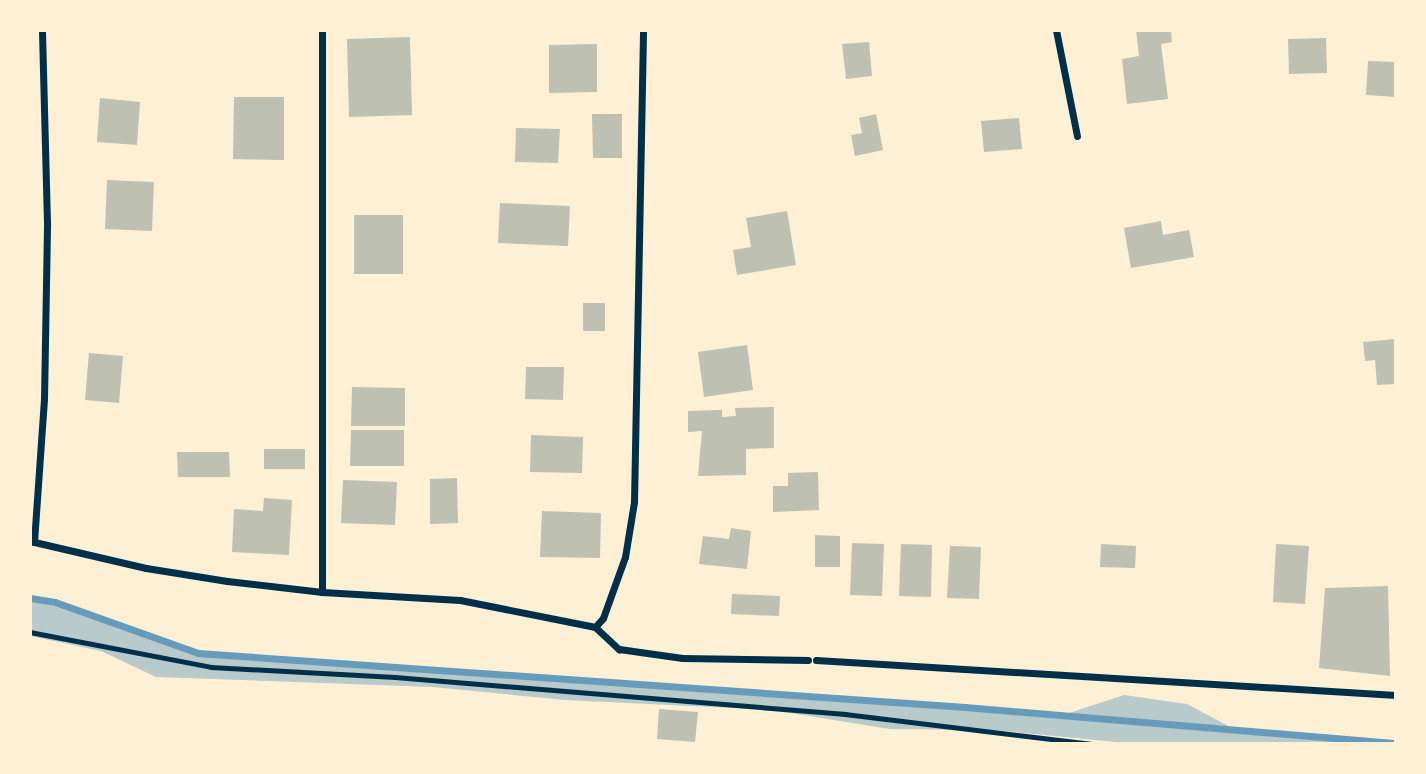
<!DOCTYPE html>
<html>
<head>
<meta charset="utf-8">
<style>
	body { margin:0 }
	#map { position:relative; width:1426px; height:774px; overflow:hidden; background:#fdf0d5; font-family:"Libre Baskerville",serif }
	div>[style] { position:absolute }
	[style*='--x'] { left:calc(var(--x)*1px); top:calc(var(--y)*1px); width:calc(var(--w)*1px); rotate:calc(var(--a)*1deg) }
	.green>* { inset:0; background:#b9caca }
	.stream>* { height:7px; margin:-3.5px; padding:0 3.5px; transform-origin:3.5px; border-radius:3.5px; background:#669bbc }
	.building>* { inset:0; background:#bec0b2 }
	.path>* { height:4.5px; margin:-2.25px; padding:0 2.25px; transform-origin:2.25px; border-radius:2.25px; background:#003049 }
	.minor>* { height:7px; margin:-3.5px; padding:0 3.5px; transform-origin:3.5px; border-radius:3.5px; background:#003049 }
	span { translate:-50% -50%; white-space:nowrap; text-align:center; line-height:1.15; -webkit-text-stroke:7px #fdf0d5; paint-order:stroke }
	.frame { position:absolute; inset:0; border:32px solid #fdf0d5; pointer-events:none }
</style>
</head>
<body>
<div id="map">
	<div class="green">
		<div style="clip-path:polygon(30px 598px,55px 602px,198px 653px,1063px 715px,1124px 695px,1187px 704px,1236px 730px,1358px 740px,1349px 744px,1136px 744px,994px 730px,890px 729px,772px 710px,565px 700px,433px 687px,156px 677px,101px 651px,30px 636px)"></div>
	</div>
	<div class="stream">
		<div style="--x:30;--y:598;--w:25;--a:9"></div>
		<div style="--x:55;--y:602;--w:152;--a:19.6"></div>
		<div style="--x:198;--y:653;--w:769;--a:4.03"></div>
		<div style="--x:965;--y:707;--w:433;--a:4.8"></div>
	</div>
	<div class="building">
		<div style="clip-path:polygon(1136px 30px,1171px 30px,1172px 42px,1161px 44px,1168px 99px,1127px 104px,1122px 59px,1139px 56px)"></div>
		<div style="clip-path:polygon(410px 37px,412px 115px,349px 117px,347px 39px)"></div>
		<div style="clip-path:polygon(1326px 38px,1327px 73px,1289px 74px,1288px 39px)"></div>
		<div style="clip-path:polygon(869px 42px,872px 76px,846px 79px,842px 44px)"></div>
		<div style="clip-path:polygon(597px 44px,597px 92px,549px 93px,549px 45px)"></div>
		<div style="clip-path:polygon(1368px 61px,1396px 62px,1396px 97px,1366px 95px)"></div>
		<div style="clip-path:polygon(234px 97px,284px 97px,284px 160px,233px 159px)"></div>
		<div style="clip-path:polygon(100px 98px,140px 102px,137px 145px,97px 142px)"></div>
		<div style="clip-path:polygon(592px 114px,622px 114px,622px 158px,593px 158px)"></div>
		<div style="clip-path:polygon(876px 114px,883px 150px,855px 156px,851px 135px,862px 133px,859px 118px)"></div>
		<div style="clip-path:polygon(1019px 118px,1022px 149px,984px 152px,981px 121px)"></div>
		<div style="clip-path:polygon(516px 128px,560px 129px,558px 163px,515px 162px)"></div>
		<div style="clip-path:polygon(107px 180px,154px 182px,152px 231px,105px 229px)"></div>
		<div style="clip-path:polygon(500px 203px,570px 206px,568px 246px,498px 243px)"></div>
		<div style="clip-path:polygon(787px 211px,796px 265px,737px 275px,733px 250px,751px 247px,746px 218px)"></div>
		<div style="clip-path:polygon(354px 215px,403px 215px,403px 274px,354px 274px)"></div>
		<div style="clip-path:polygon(1161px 221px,1163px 235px,1189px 230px,1194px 257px,1131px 268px,1124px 228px)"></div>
		<div style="clip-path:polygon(583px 303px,605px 303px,605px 331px,583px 331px)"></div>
		<div style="clip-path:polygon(1396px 339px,1396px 384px,1377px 385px,1375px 360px,1365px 361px,1363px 342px)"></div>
		<div style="clip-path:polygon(747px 345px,753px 390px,704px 397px,698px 352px)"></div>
		<div style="clip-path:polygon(89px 353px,123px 356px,119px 403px,85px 400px)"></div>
		<div style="clip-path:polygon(526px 367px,564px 367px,563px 400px,525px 399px)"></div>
		<div style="clip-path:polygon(352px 387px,405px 388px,405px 426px,351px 426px)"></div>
		<div style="clip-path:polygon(774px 407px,774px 448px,746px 449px,746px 475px,698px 476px,702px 431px,688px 432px,688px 411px,722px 410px,722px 417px,736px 416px,735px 408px)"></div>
		<div style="clip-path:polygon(351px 430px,404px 430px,404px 466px,350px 466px)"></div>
		<div style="clip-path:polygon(531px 435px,583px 437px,582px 473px,530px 472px)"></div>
		<div style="clip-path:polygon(264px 449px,305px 449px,305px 469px,264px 469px)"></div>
		<div style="clip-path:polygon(177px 452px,229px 452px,230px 477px,178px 477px)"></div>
		<div style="clip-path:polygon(818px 472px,819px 510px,773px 512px,773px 486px,788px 486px,788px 473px)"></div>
		<div style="clip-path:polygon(457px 478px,458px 523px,430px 524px,430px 479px)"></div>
		<div style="clip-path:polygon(343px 480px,397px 482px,395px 525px,341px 523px)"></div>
		<div style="clip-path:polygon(264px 498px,292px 500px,289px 555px,232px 552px,234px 509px,263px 511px)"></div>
		<div style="clip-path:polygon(542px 511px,601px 513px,600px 558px,540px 557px)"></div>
		<div style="clip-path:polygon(731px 528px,751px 531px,747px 569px,699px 564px,703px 536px,729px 539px)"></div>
		<div style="clip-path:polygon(815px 535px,840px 536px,840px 567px,815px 567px)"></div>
		<div style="clip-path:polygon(852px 543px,884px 544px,882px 596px,850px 595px)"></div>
		<div style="clip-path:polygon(901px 544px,932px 545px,931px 597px,899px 596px)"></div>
		<div style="clip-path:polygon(1101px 544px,1136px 546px,1135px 568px,1100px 567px)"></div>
		<div style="clip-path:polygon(1276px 544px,1309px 546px,1305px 604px,1273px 602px)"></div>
		<div style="clip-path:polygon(950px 546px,981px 547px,979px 599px,947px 598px)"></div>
		<div style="clip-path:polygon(1388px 586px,1390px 676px,1319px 668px,1325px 588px)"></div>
		<div style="clip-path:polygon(732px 594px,780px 596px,779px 616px,731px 614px)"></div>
		<div style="clip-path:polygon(659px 709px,698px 712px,695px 742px,657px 739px)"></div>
	</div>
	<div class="path">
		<div style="--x:30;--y:632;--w:184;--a:10.9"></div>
		<div style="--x:211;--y:667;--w:184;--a:3.1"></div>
		<div style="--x:395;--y:677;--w:452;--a:4.7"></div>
		<div style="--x:845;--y:714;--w:249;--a:6.9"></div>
	</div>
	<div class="minor">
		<div style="--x:322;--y:30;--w:562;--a:90"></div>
		<div style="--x:1056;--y:30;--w:108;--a:78.8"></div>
		<div style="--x:30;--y:541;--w:119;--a:13.1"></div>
		<div style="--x:146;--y:568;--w:82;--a:9.1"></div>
		<div style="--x:227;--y:581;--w:96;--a:6.6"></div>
		<div style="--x:322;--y:592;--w:138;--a:3.3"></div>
		<div style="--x:460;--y:600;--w:138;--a:11.3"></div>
		<div style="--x:595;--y:627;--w:33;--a:43"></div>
		<div style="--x:619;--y:649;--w:64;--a:8.1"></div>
		<div style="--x:682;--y:658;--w:126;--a:0.9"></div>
		<div style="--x:34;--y:542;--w:143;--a:-86"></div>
		<div style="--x:44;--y:399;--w:176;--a:-89"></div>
		<div style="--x:47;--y:223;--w:193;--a:-91.5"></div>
		<div style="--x:595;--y:627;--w:12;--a:-48"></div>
		<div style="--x:603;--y:618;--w:65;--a:-70.2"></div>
		<div style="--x:625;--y:557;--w:56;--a:-80.7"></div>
		<div style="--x:634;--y:502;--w:472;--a:-88.9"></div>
		<div style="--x:816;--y:660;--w:581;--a:3.45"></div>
	</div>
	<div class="frame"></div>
</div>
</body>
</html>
